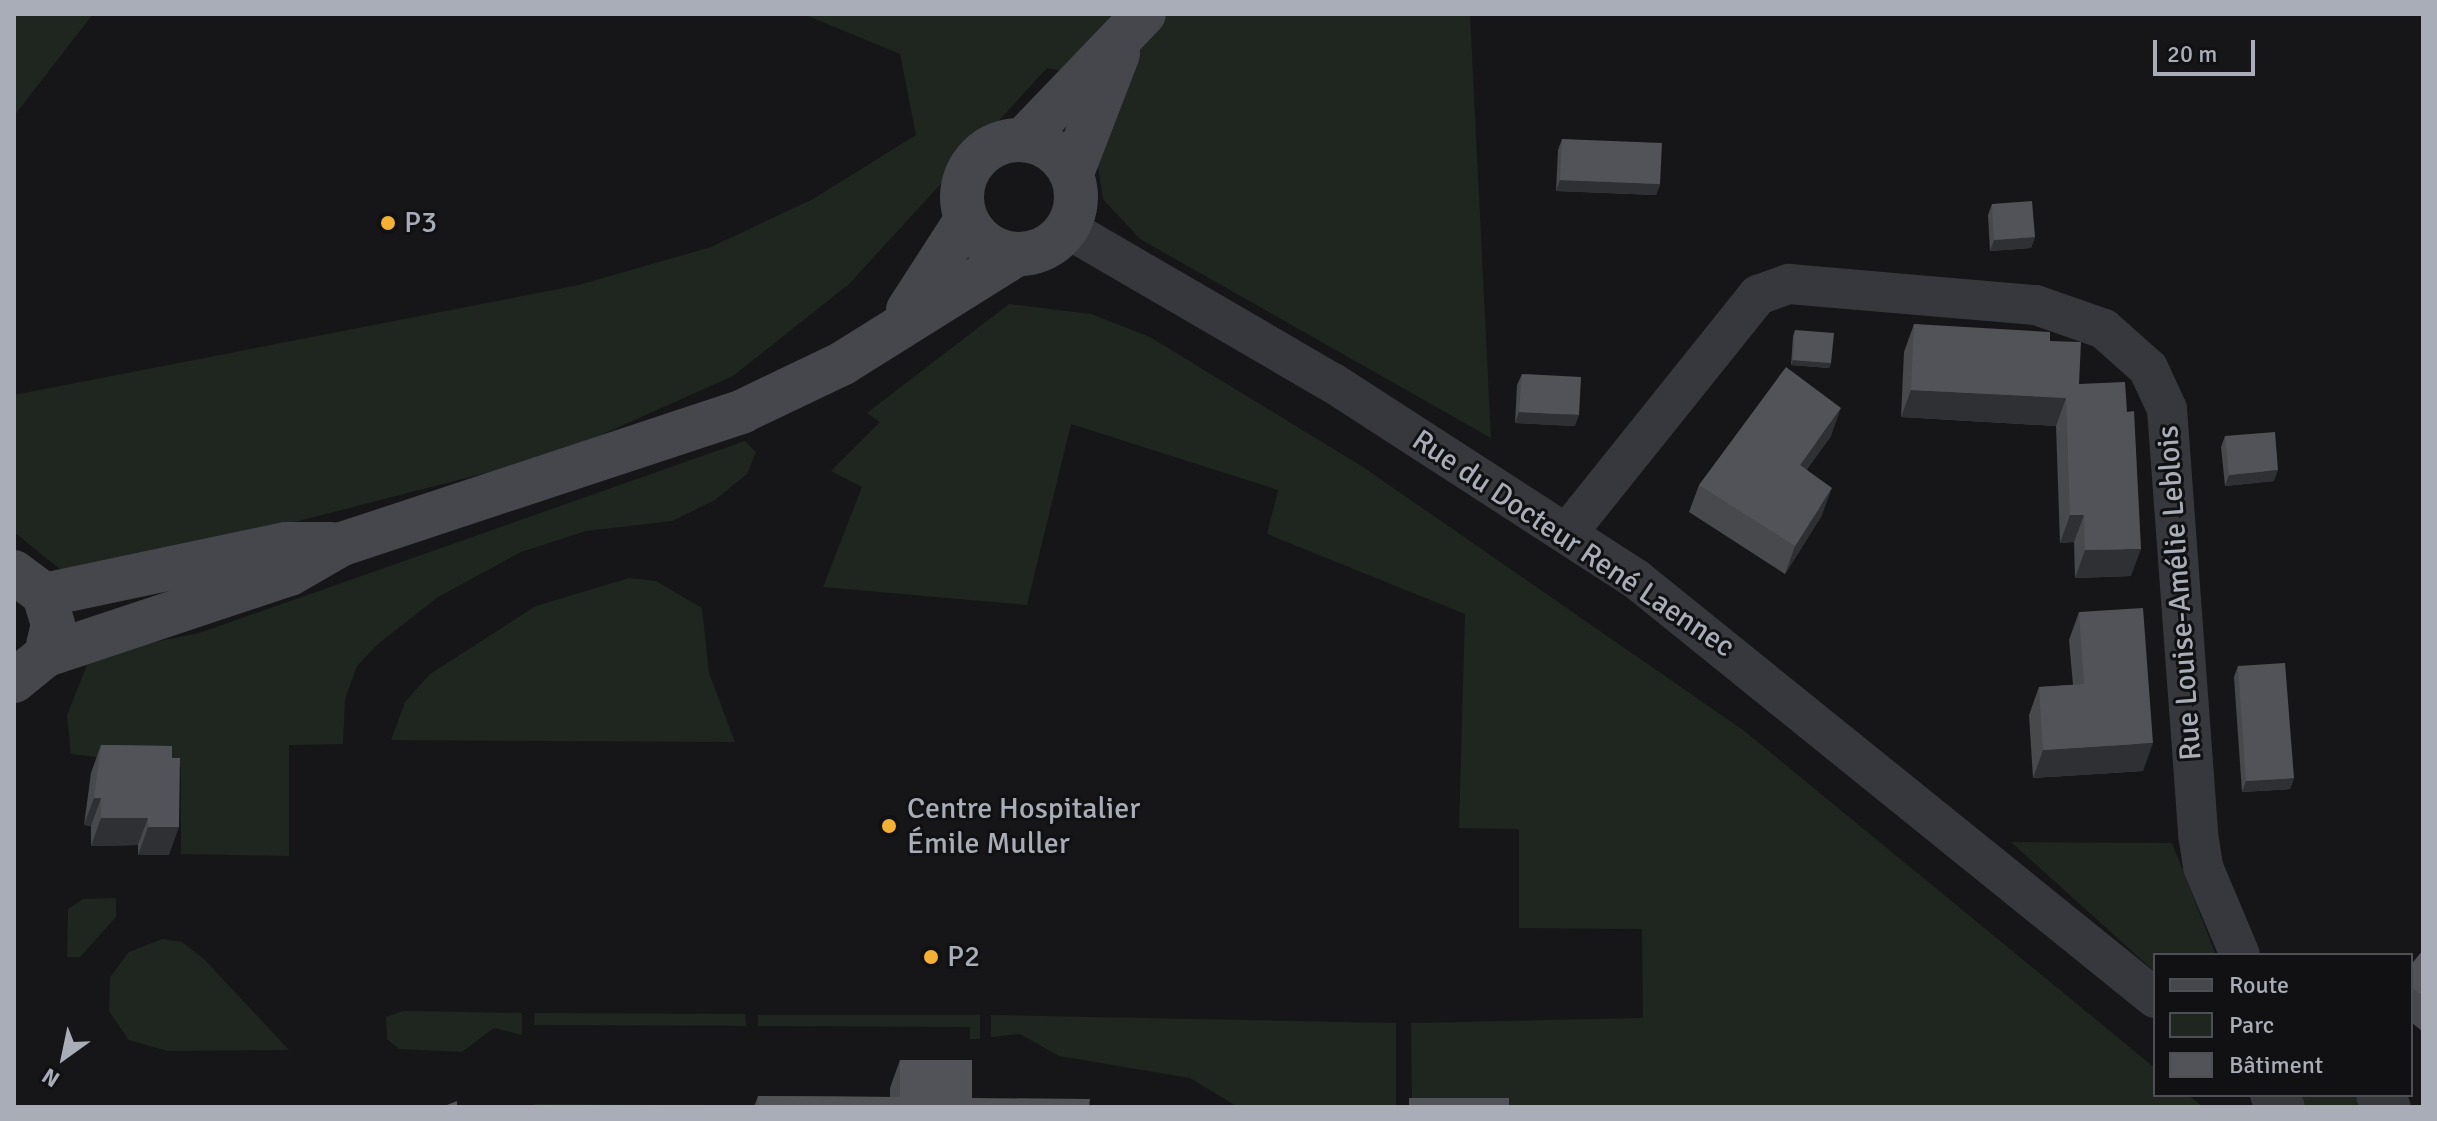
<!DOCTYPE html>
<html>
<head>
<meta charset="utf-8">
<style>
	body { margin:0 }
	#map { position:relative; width:2437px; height:1121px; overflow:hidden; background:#161618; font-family:Signika,sans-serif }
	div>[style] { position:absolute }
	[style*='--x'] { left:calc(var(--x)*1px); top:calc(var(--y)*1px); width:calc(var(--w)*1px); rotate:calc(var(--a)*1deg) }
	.green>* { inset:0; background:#1e261f }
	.street>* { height:40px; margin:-20px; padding:0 20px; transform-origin:20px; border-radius:20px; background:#37383d }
	.secondary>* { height:44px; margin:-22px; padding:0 22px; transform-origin:22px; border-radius:22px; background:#45474d }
	.secondary>.ring { margin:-22px; padding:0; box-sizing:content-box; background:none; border:44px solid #45474d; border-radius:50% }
	.wall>* { inset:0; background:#47494d }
	.shaded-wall>* { inset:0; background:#2f3033 }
	.building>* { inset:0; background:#525359 }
	.dots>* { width:22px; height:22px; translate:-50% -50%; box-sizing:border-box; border:4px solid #111113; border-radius:50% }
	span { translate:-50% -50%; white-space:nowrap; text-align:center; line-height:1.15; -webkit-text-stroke:6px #111113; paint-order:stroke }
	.poi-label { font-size:30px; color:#a8adb8 }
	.left { translate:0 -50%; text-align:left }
	.street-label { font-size:30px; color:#a8adb8 }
	.frame { position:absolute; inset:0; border:16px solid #a8adb8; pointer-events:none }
	.legend { position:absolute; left:2153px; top:953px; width:260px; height:144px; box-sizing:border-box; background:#111113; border:2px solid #4d4f55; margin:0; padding:10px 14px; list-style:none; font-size:24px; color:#a8adb8 }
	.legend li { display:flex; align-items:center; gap:16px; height:40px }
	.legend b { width:40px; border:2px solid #4d4f55 }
	.north { position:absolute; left:24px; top:1017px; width:80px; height:80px; -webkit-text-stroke:6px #111113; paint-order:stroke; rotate:213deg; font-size:22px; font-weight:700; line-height:32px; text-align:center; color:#a8adb8 }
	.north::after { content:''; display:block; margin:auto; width:28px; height:36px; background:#a8adb8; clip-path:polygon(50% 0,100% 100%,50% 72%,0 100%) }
	.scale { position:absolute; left:2153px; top:40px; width:102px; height:36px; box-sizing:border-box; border:4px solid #a8adb8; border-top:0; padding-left:10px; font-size:24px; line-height:28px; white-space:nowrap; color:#a8adb8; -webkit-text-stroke:6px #111113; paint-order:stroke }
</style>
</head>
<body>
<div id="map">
	<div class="green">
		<div style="clip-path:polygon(14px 14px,93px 14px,14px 116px)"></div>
		<div style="clip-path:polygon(803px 14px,1470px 14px,1491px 438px,1140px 239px,1103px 199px,1098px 167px,1101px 133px,1123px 83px,1047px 68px,849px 284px,733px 376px,556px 455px,72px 579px,14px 532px,14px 395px,579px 285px,711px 247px,813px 199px,916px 135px,900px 54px)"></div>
		<div style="clip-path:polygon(1009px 304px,1091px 314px,1150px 337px,1363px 467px,1743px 730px,2155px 1068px,2155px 1095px,2188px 1095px,2203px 1107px,1412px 1107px,1411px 1023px,1643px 1018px,1642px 929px,1519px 928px,1519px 829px,1459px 828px,1465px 614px,1267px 534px,1278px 490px,1071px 424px,1027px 605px,823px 587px,862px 487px,831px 471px,880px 422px,867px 413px)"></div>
		<div style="clip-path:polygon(745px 441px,756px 452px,747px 474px,715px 500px,672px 521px,586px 531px,521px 552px,438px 597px,378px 644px,357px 666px,345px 699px,343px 744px,289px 745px,289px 856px,181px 854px,181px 767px,71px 754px,67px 715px,91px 655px,199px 633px)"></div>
		<div style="clip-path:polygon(629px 578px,656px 581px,702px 608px,709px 673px,735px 742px,391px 740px,405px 702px,430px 674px,536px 606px)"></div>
		<div style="clip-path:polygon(2011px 842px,2172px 843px,2216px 955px,2155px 955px,2155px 972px)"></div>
		<div style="clip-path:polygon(116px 898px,116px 917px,80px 957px,67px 957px,68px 909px,83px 899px)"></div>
		<div style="clip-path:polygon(162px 939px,182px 942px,204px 959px,289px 1050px,167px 1051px,129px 1040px,109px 1011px,110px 977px,129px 952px)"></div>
		<div style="clip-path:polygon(403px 1011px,522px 1013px,522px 1035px,494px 1028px,462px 1052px,399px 1049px,387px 1039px,386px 1017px)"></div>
		<div style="clip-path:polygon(535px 1013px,745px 1014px,746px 1026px,534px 1025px)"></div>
		<div style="clip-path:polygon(758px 1015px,980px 1015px,980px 1039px,970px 1039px,970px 1027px,758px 1026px)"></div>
		<div style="clip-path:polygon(991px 1015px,1396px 1023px,1396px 1107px,1238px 1107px,1190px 1078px,1059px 1056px,1020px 1034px,991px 1037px)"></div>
		<div style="clip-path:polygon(2292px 1095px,2352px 1095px,2367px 1107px,2305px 1107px)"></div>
		<div style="clip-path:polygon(535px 1104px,717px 1105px,717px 1107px,535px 1107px)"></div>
	</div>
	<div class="street">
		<div style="--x:1068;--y:229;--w:306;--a:30.2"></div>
		<div style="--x:1333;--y:383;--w:361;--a:32.9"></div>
		<div style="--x:1636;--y:579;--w:667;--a:38.91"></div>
		<div style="--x:1568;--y:532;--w:304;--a:-51.3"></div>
		<div style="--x:1758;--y:295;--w:33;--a:-20"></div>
		<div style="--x:1789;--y:284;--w:248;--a:4.9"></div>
		<div style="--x:2036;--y:305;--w:72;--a:19.4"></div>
		<div style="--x:2104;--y:329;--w:59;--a:41.6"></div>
		<div style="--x:2148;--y:368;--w:45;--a:65.1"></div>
		<div style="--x:2167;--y:409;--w:426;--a:85.8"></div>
		<div style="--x:2198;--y:834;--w:33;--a:81"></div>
		<div style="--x:2203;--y:867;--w:95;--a:67.2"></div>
		<div style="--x:2270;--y:1095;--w:19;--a:39"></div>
		<div style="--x:2376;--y:1095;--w:19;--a:39"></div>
	</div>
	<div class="secondary">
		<div style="--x:1024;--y:139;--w:173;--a:-46.2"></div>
		<div class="ring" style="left:962px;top:140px;width:70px;height:70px"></div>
		<div style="--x:1072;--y:173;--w:128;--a:-68.9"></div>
		<div style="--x:908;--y:310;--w:107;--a:-57.2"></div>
		<div style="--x:14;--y:572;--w:38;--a:37"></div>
		<div style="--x:44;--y:595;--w:30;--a:73"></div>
		<div style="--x:53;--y:624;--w:32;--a:103"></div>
		<div style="--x:46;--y:655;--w:41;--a:140.9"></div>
		<div style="--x:44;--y:595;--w:247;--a:-11.9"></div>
		<div style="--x:286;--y:544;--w:46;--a:0"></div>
		<div style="--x:46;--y:655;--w:257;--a:-18.4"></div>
		<div style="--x:290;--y:574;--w:60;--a:-30"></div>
		<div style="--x:342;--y:544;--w:422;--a:-18.3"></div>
		<div style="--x:743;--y:411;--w:111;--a:-25.6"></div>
		<div style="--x:843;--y:363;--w:204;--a:-32"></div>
	</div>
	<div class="wall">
		<div style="clip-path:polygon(1562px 139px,1660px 184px,1656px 195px,1556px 191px,1558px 150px)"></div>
		<div style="clip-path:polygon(1992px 204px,2035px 237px,2031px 248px,1990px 251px,1988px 215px)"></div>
		<div style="clip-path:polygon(1914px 324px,2050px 341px,2079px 384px,2131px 576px,2075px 578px,2074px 542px,2060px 543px,2056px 426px,1901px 417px,1904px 352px)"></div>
		<div style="clip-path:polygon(1795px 330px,1831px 363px,1829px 368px,1791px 365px,1793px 336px)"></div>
		<div style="clip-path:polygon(1522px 374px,1575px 426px,1515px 423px,1517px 385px)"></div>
		<div style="clip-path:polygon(1831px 436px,1807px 469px,1822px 515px,1785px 574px,1689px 512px,1699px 485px)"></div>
		<div style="clip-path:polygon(2225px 436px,2274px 481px,2225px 486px,2221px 447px)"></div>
		<div style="clip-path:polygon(2079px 612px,2143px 771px,2033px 778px,2029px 715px,2039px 687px,2073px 685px,2069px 640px)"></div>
		<div style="clip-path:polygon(2238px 666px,2294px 778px,2290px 789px,2242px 792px,2234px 677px)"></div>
		<div style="clip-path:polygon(101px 745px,172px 746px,169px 855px,138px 855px,138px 845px,91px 846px,91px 826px,84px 825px,91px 773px)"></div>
		<div style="clip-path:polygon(2423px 950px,2423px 1032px,2411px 1022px,2411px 965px)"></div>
		<div style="clip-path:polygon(900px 1060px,972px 1098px,1089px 1107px,754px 1107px,758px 1096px,890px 1097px,890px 1088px)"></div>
	</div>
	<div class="shaded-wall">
		<div style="clip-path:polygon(1560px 180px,1660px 184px,1656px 195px,1556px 191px)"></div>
		<div style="clip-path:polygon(2035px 237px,2031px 248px,1990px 251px,1994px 240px)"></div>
		<div style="clip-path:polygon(1793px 360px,1831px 363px,1829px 368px,1791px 365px)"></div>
		<div style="clip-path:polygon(1911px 390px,2066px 398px,2056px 426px,1901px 417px)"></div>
		<div style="clip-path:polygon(1841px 408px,1831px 436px,1790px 492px,1800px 465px)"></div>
		<div style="clip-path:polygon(1519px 412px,1579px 415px,1575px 426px,1515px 423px)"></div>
		<div style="clip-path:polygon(2278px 470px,2274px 481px,2225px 486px,2229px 475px)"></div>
		<div style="clip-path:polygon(1832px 488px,1822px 515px,1785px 574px,1795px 546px)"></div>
		<div style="clip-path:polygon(2070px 515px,2084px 515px,2074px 542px,2060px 543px)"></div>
		<div style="clip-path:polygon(2141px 549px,2131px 576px,2075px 578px,2085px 550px)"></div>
		<div style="clip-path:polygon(2153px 743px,2143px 771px,2033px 778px,2043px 750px)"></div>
		<div style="clip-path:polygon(2294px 778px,2290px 789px,2242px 792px,2246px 781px)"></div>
		<div style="clip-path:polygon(94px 798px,101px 798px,91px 826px,84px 825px)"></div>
		<div style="clip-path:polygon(101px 818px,148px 818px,138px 845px,91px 846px)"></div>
		<div style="clip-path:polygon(148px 827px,179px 827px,169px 855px,138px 855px)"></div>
	</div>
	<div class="building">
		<div style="clip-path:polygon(1562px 139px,1662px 143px,1660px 184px,1560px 180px)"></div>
		<div style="clip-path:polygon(2032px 201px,2035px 237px,1994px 240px,1992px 204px)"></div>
		<div style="clip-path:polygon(1914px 324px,2050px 332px,2050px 341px,2081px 342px,2079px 384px,2125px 382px,2127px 412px,2134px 411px,2141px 549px,2085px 550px,2084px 515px,2070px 515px,2066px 398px,1911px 390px)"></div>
		<div style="clip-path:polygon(1795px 330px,1834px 333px,1831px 363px,1793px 360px)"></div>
		<div style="clip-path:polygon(1786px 367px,1841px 408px,1800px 465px,1832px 488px,1795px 546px,1699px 485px)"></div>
		<div style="clip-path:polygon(1522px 374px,1581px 377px,1579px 415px,1519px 412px)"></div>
		<div style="clip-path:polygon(2275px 432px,2278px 470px,2229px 475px,2225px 436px)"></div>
		<div style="clip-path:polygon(2143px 608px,2153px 743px,2043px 750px,2039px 687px,2084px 684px,2079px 612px)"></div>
		<div style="clip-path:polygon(2285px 663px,2294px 778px,2246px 781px,2238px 666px)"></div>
		<div style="clip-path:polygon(101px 745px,172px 746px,172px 758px,180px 758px,179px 827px,148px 827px,148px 818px,101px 818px,101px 798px,94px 798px)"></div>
		<div style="clip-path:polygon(2423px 950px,2423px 996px,2411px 987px,2411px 965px)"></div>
		<div style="clip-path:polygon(900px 1060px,972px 1060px,972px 1098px,1090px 1099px,1089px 1107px,758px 1107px,758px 1096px,900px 1097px)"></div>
		<div style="clip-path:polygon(1409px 1098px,1509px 1098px,1509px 1107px,1409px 1107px)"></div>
		<div style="clip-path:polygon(457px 1101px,457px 1107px,442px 1107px)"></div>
	</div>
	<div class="dots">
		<div style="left:388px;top:223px;background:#f2b134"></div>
		<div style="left:889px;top:826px;background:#f2b134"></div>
		<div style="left:931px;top:957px;background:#f2b134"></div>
	</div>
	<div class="poi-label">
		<span class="left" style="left:404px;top:223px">P3</span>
		<span class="left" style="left:907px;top:826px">Centre Hospitalier<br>Émile Muller</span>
		<span class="left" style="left:947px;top:957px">P2</span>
	</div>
	<div class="street-label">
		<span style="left:1573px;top:544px;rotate:34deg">Rue du Docteur René Laennec</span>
		<span style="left:2180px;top:593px;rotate:-94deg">Rue Louise-Amélie Leblois</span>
	</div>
	<div class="frame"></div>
	<ul class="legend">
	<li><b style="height:10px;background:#45474d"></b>Route</li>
	<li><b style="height:22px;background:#1e261f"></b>Parc</li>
	<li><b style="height:22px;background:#525359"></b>Bâtiment</li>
	</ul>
	<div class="north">N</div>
	<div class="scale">20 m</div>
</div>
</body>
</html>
